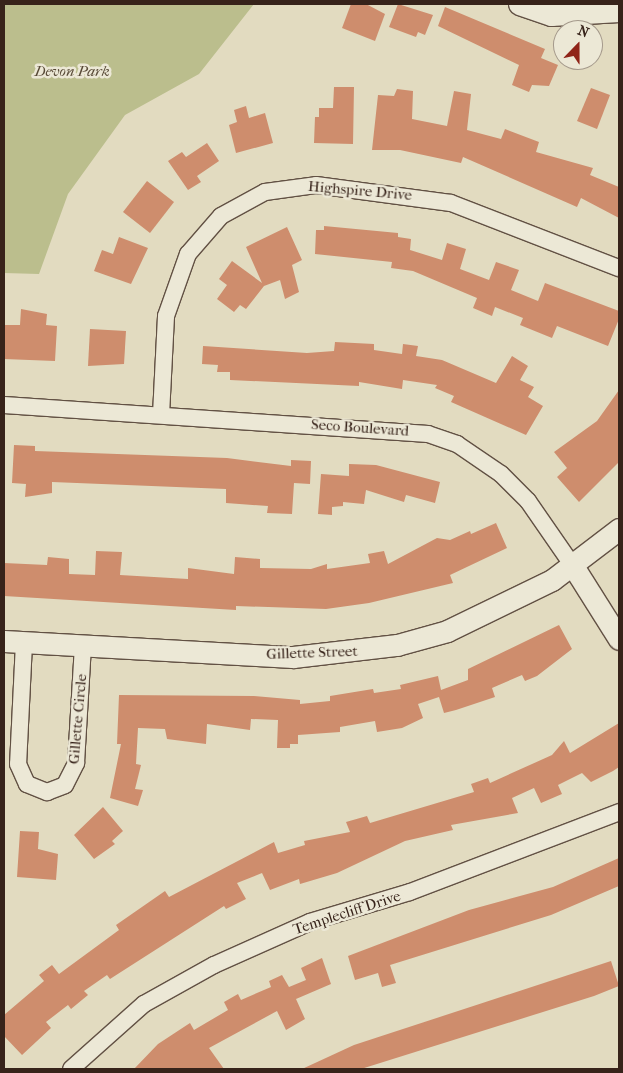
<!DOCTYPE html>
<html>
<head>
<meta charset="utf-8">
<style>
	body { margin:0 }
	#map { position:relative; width:623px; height:1073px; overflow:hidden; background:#e2dbc0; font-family:"IM FELL French Canon",serif }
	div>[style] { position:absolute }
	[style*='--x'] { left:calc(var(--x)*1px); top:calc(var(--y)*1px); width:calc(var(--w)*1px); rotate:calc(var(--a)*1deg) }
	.green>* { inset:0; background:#bbbe8d }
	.building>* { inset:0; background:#ce8d6d }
	.roads { filter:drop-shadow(1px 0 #625144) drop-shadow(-1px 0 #625144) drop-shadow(0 1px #625144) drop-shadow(0 -1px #625144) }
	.minor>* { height:16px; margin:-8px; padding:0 8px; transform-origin:8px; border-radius:8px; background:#ece8d6 }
	.tertiary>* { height:21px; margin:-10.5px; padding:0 10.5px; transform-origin:10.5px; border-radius:10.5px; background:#ece8d6 }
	span { translate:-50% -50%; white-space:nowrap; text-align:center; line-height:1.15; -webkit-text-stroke:5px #ece8d6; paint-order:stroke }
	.park-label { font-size:15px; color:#584a37; font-style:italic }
	.street-label { font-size:15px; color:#37231a }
	.frame { position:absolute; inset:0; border:5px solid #37231a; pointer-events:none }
	.north { position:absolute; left:553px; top:20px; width:50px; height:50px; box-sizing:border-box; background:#ece8d6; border:1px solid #a4998b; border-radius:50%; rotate:22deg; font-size:14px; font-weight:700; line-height:20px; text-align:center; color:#37231a }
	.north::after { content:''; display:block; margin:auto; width:18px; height:22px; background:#8f2418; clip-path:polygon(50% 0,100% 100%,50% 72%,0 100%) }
</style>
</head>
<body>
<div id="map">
	<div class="green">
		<div style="clip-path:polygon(4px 4px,254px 4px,199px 74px,125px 115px,68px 194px,39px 274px,4px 273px)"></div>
	</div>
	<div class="building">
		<div style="clip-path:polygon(351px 4px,366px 4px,385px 14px,375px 41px,342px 28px)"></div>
		<div style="clip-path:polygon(398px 4px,433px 15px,425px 35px,418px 32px,416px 37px,389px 27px)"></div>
		<div style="clip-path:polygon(445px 7px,545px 49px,541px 58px,558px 65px,549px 86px,532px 85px,529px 92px,512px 85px,519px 65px,438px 26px)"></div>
		<div style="clip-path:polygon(334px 87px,354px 87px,353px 144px,314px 143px,315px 117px,319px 117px,319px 108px,333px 108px)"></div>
		<div style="clip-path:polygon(591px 88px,610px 95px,597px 129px,577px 121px)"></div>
		<div style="clip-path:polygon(397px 89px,413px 91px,412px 119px,447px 126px,454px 91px,471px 94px,467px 130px,501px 139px,505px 129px,539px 142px,536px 152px,593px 168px,590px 175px,619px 187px,619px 218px,581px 198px,577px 207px,463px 157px,461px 163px,400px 150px,372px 150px,378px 95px,394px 96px)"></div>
		<div style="clip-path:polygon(246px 106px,249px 118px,265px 113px,273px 143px,236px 153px,229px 125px,237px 122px,234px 110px)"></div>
		<div style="clip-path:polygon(207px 143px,219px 161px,197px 176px,201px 182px,188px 190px,168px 161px,182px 152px,186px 157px)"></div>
		<div style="clip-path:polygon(147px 181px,174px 202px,150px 233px,123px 212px)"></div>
		<div style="clip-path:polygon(324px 226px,398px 233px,398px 237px,411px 239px,410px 250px,442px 260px,447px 243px,466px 249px,460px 269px,489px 280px,496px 262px,519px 270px,511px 290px,538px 301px,545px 283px,619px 311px,619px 319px,608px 346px,557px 326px,552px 338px,520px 325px,523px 318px,495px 307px,492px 316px,473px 308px,477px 298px,413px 271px,391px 268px,392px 262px,315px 254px,316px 230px,324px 230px)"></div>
		<div style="clip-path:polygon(287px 227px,302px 260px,292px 265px,299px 292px,285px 299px,280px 280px,264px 286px,246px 309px,240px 305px,234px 312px,217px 299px,227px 285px,219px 279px,232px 261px,262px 283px,246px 247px)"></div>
		<div style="clip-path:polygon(119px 237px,148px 248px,131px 284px,94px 271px,102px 250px,113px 254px)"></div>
		<div style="clip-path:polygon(21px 309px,47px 314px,46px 325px,57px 326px,55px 361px,4px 359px,4px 325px,20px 325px)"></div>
		<div style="clip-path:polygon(90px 329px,126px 331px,124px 364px,88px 366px)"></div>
		<div style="clip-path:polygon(335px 342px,374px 344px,374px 350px,402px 354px,403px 344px,418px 346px,416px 356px,442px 360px,496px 383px,512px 356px,528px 366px,520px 380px,534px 387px,528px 397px,543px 406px,526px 435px,451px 402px,454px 396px,435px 388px,437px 385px,403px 380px,402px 389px,359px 382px,359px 386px,230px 380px,230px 372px,217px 372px,218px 365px,202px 364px,203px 346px,307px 353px,334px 351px)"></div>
		<div style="clip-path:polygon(619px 390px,619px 462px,579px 502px,557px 477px,567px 468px,554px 452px,597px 421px)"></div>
		<div style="clip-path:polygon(14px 445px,35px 446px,35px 451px,227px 458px,291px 466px,291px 460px,311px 461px,310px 484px,294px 483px,292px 514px,267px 513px,268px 506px,226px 503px,226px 489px,52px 482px,52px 493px,25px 497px,26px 484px,12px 483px)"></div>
		<div style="clip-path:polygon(349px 464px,376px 465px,440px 482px,435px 503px,406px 495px,404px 502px,366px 490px,364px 504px,343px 502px,343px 506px,332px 507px,332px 515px,318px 514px,321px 474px,349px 476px)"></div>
		<div style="clip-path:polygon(496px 523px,507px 548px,450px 575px,453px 583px,369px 603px,326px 609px,236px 606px,236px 610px,4px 596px,4px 563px,47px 565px,48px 557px,69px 559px,69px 574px,95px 575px,96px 551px,122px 552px,120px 575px,188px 579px,188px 568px,234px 574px,235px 557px,260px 559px,260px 568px,311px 569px,327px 564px,327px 569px,370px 563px,368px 554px,384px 551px,388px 564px,437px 538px,450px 540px,470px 531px,471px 534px)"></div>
		<div style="clip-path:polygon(559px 625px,572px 649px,537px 676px,525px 681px,522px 675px,492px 688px,495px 697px,456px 710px,444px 713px,439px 697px,418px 704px,423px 718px,402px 728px,377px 732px,375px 721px,340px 727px,340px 732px,298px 735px,298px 744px,290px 744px,290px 748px,277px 748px,278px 720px,251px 719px,250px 730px,207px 724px,206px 744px,167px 739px,165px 729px,138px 728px,136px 764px,141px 765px,135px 789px,143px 790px,138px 806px,110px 798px,121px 744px,117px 744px,119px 695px,254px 696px,300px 700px,300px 704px,330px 701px,330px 696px,373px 689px,374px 693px,401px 689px,400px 685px,438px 676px,441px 690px,468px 680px,468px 669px)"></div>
		<div style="clip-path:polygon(619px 723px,619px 767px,613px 771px,591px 782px,582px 773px,558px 785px,562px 794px,541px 803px,534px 788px,512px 798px,518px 813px,451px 825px,453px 830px,405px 841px,337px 873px,300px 884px,299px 879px,270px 890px,262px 873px,237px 883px,246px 899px,226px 909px,224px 906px,110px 979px,107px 975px,84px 991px,88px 995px,71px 1009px,68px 1005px,46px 1022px,51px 1028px,22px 1055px,4px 1036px,4px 1015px,44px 981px,39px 975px,52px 965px,59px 974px,119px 930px,116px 925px,165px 891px,169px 897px,274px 842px,278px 853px,305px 845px,304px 841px,350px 832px,346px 822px,367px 816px,370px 823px,474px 792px,471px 784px,488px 778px,490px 783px,552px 755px,564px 741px,570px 753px)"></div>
		<div style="clip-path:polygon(103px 807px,123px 831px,112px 841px,115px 844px,94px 859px,74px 835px)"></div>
		<div style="clip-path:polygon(20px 831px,39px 832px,38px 849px,58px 854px,56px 880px,17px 877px)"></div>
		<div style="clip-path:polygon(619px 858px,619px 886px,551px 915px,390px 965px,396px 983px,382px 987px,378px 973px,355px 980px,348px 956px,469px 910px,553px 887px)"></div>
		<div style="clip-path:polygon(322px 958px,331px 984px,296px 999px,305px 1019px,286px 1030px,277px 1011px,209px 1048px,224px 1069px,134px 1069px,158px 1044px,190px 1023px,194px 1030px,228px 1010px,224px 1002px,238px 994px,241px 1000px,271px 987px,269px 981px,282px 975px,289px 987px,306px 980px,301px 968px)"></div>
		<div style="clip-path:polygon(611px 961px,619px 986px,594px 996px,361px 1069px,302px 1069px,354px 1045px)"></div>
	</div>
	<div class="roads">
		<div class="minor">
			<div style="--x:4;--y:405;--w:425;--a:3.9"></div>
			<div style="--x:428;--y:434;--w:31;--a:19"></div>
			<div style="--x:457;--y:444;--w:53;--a:34.3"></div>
			<div style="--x:501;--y:474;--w:38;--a:45"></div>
			<div style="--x:528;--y:501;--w:79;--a:55.3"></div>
			<div style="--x:161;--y:415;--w:99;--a:-87.1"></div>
			<div style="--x:166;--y:316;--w:66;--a:-70.5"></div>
			<div style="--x:188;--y:254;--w:50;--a:-49"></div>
			<div style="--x:221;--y:216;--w:50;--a:-28.6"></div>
			<div style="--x:265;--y:192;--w:51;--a:-7.8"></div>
			<div style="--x:316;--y:185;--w:136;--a:7.6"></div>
			<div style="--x:451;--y:203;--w:180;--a:21.2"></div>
			<div style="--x:24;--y:643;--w:121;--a:92.8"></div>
			<div style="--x:18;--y:764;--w:22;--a:66"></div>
			<div style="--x:27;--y:784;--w:22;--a:22"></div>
			<div style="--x:47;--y:792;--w:19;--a:-21"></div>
			<div style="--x:65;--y:785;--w:25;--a:-63"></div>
			<div style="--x:76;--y:763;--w:117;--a:-86.6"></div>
			<div style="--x:71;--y:1069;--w:98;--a:-41.7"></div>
			<div style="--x:144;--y:1004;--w:80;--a:-29.1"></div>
			<div style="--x:214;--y:965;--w:105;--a:-24.1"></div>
			<div style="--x:310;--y:922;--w:104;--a:-16.7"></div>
			<div style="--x:410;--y:892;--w:224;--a:-20.9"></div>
		</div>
		<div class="tertiary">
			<div style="--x:519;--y:4;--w:34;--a:19"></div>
			<div style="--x:551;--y:15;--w:68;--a:-3.4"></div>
			<div style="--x:573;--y:566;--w:86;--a:57.8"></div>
			<div style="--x:4;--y:641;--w:289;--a:3.2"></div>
			<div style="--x:293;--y:657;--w:105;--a:-6.6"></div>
			<div style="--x:397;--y:645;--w:52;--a:-15.6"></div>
			<div style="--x:447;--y:631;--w:117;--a:-25.9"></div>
			<div style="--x:552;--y:580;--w:84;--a:-37.3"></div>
		</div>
	</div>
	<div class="park-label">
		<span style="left:72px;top:72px">Devon Park</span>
	</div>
	<div class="street-label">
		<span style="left:360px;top:191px;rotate:5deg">Highspire Drive</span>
		<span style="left:360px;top:428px;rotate:4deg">Seco Boulevard</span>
		<span style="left:312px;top:653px;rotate:-2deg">Gillette Street</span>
		<span style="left:78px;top:719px;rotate:-85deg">Gillette Circle</span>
		<span style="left:347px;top:913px;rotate:-18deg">Templecliff Drive</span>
	</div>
	<div class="frame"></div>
	<div class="north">N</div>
</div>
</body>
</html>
